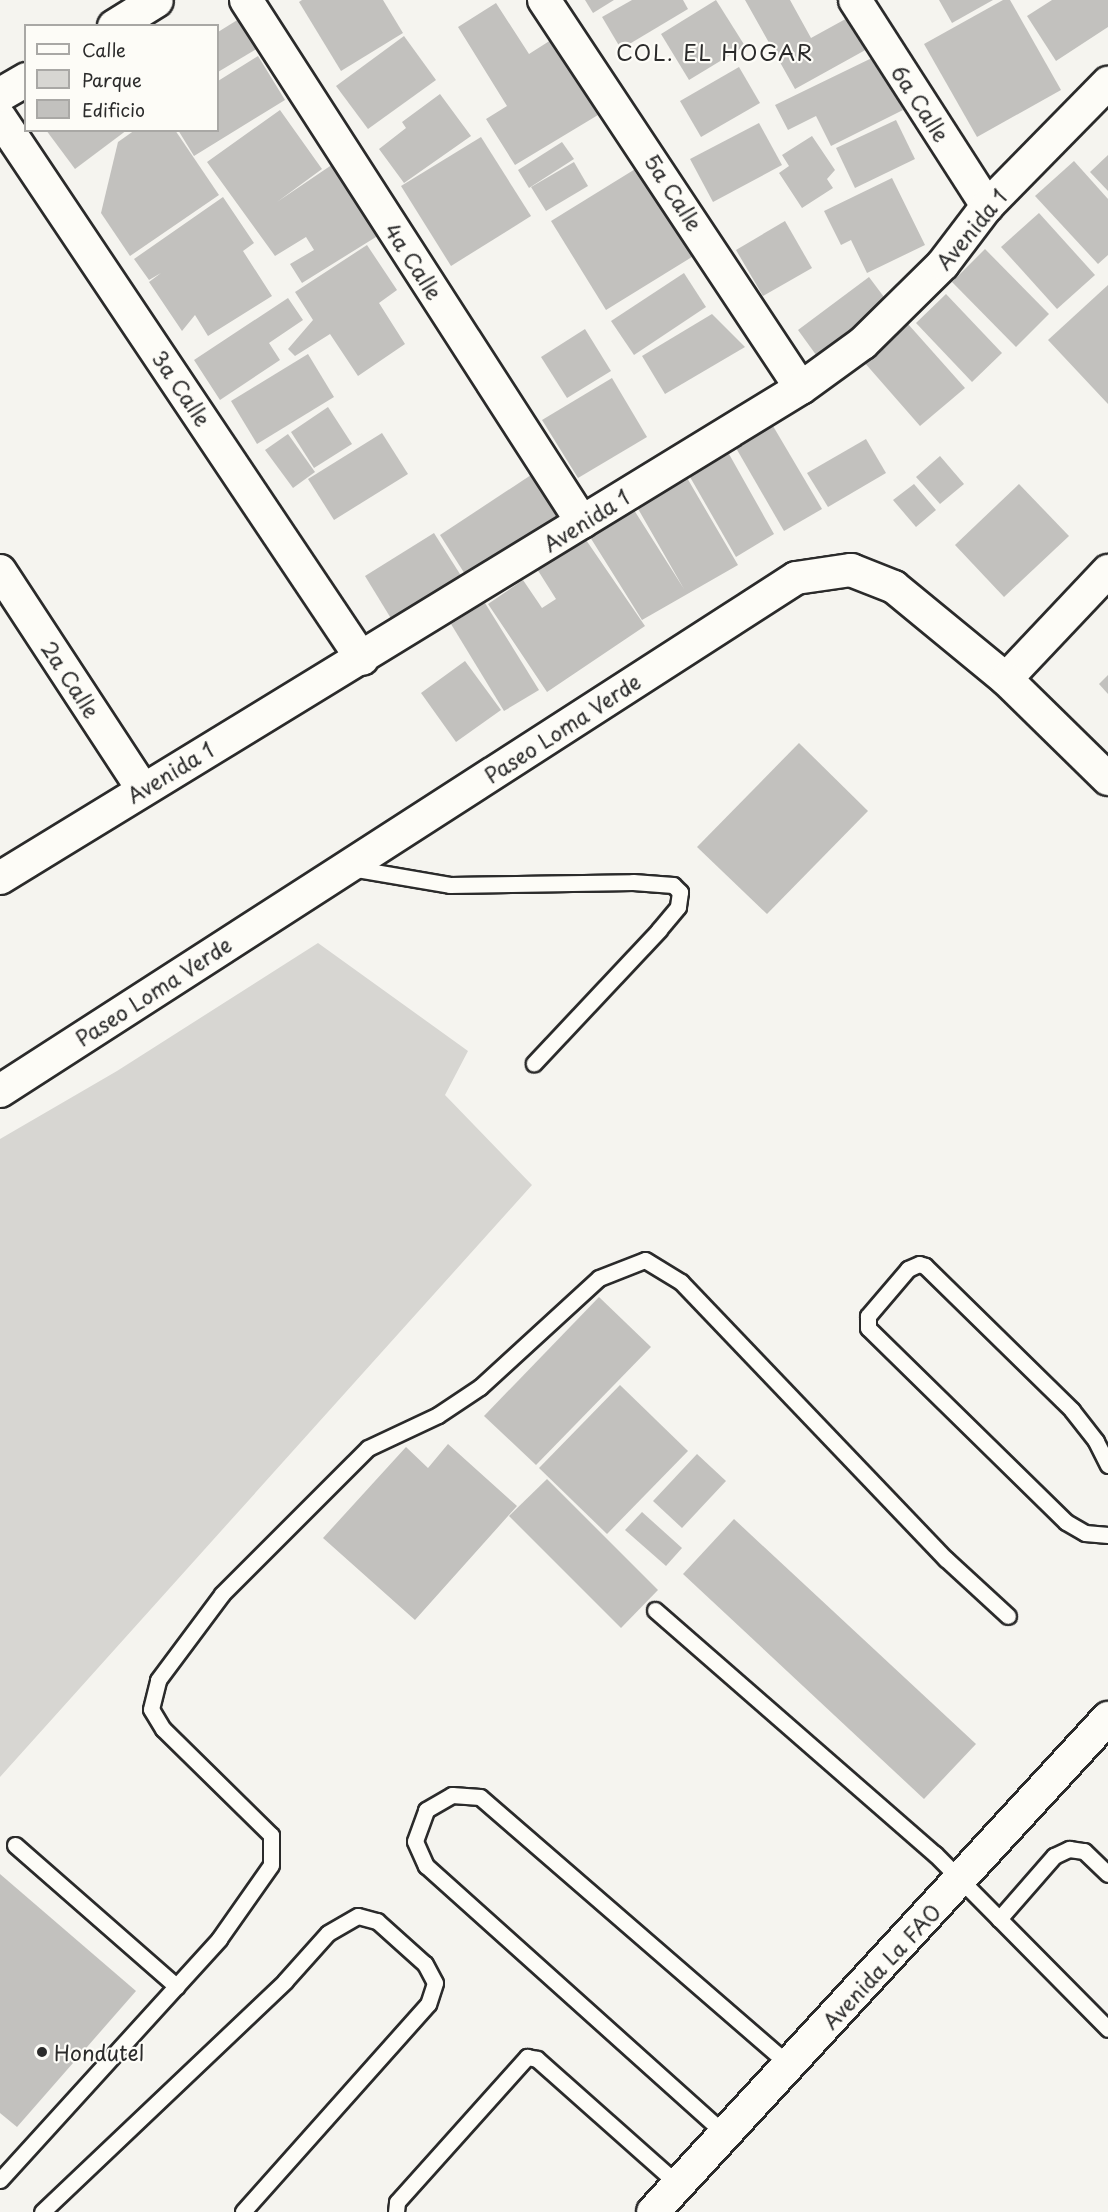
<!DOCTYPE html>
<html>
<head>
<meta charset="utf-8">
<style>
	body { margin:0 }
	#map { position:relative; width:1108px; height:2212px; overflow:hidden; background:#f5f4ef; font-family:"Playpen Sans",sans-serif }
	div>[style] { position:absolute }
	[style*='--x'] { left:calc(var(--x)*1px); top:calc(var(--y)*1px); width:calc(var(--w)*1px); rotate:calc(var(--a)*1deg) }
	.green>* { inset:0; background:#d7d6d2 }
	.building>* { inset:0; background:#c2c1be }
	.roads { filter:drop-shadow(2px 0 #2b2b2b) drop-shadow(-2px 0 #2b2b2b) drop-shadow(0 2px #2b2b2b) drop-shadow(0 -2px #2b2b2b) }
	.lane>* { height:15px; margin:-7.5px; padding:0 7.5px; transform-origin:7.5px; border-radius:7.5px; background:#fdfcf7 }
	.street>* { height:32px; margin:-16px; padding:0 16px; transform-origin:16px; border-radius:16px; background:#fdfcf7 }
	.secondary>* { height:33px; margin:-16.5px; padding:0 16.5px; transform-origin:16.5px; border-radius:16.5px; background:#fdfcf7 }
	.dots>* { width:16px; height:16px; translate:-50% -50%; box-sizing:border-box; border:3px solid #fdfcf7; border-radius:50% }
	span { translate:-50% -50%; white-space:nowrap; text-align:center; line-height:1.15; -webkit-text-stroke:4.5px #fdfcf7; paint-order:stroke }
	.street-label { font-size:21px; color:#2b2b2b }
	.poi-label { font-size:21px; color:#2b2b2b }
	.left { translate:0 -50%; text-align:left }
	.neighbourhood-label { font-size:22px; color:#2b2b2b; letter-spacing:1.5px }
	.legend { position:absolute; left:24px; top:24px; width:195px; height:108px; box-sizing:border-box; background:#fdfcf7; border:2px solid #a9a8a5; margin:0; padding:8px 10px; list-style:none; font-size:18px; color:#2b2b2b }
	.legend li { display:flex; align-items:center; gap:12px; height:30px }
	.legend b { width:30px; border:2px solid #a9a8a5 }
</style>
</head>
<body>
<div id="map">
	<div class="green">
		<div style="clip-path:polygon(318px 943px,468px 1051px,445px 1095px,532px 1185px,0 1777px,0 1139px,117px 1071px)"></div>
	</div>
	<div class="building">
		<div style="clip-path:polygon(302px 0,383px 0,403px 33px,341px 71px,299px 2px)"></div>
		<div style="clip-path:polygon(585px 0,614px 0,593px 13px)"></div>
		<div style="clip-path:polygon(632px 0,683px 0,688px 9px,621px 49px,602px 17px)"></div>
		<div style="clip-path:polygon(716px 0,745px 46px,689px 80px,661px 34px)"></div>
		<div style="clip-path:polygon(745px 0,790px 0,811px 38px,851px 16px,869px 48px,795px 89px)"></div>
		<div style="clip-path:polygon(939px 0,993px 0,952px 23px)"></div>
		<div style="clip-path:polygon(1003px 0,1010px 0,1061px 90px,977px 137px,924px 44px)"></div>
		<div style="clip-path:polygon(1052px 0,1108px 0,1108px 27px,1056px 61px,1027px 16px)"></div>
		<div style="clip-path:polygon(496px 3px,529px 54px,551px 40px,598px 115px,515px 165px,486px 119px,507px 106px,458px 27px)"></div>
		<div style="clip-path:polygon(247px 14px,265px 44px,218px 72px,218px 32px)"></div>
		<div style="clip-path:polygon(404px 36px,436px 80px,368px 129px,336px 86px)"></div>
		<div style="clip-path:polygon(258px 56px,285px 100px,194px 156px,178px 130px,218px 130px,218px 81px)"></div>
		<div style="clip-path:polygon(876px 56px,903px 110px,831px 146px,816px 116px,788px 130px,775px 105px)"></div>
		<div style="clip-path:polygon(739px 67px,760px 103px,701px 137px,680px 101px)"></div>
		<div style="clip-path:polygon(440px 94px,471px 136px,404px 183px,379px 149px,406px 128px,402px 122px)"></div>
		<div style="clip-path:polygon(280px 110px,322px 169px,277px 202px,339px 160px,384px 232px,302px 283px,290px 264px,314px 250px,306px 237px,275px 256px,207px 162px)"></div>
		<div style="clip-path:polygon(896px 120px,915px 159px,855px 188px,836px 148px)"></div>
		<div style="clip-path:polygon(759px 123px,782px 165px,713px 202px,690px 159px)"></div>
		<div style="clip-path:polygon(46px 130px,127px 130px,75px 169px)"></div>
		<div style="clip-path:polygon(135px 130px,175px 130px,219px 195px,130px 256px,101px 213px,118px 142px)"></div>
		<div style="clip-path:polygon(812px 136px,835px 170px,827px 179px,833px 188px,802px 208px,779px 173px,789px 166px,782px 155px)"></div>
		<div style="clip-path:polygon(481px 137px,531px 216px,451px 266px,401px 186px)"></div>
		<div style="clip-path:polygon(562px 142px,574px 159px,529px 188px,518px 170px)"></div>
		<div style="clip-path:polygon(1108px 155px,1108px 191px,1090px 172px)"></div>
		<div style="clip-path:polygon(1074px 161px,1108px 199px,1108px 255px,1098px 264px,1035px 196px)"></div>
		<div style="clip-path:polygon(574px 162px,588px 186px,546px 211px,531px 187px)"></div>
		<div style="clip-path:polygon(645px 163px,700px 252px,606px 310px,551px 221px)"></div>
		<div style="clip-path:polygon(892px 178px,925px 245px,867px 273px,851px 240px,841px 245px,824px 211px)"></div>
		<div style="clip-path:polygon(223px 197px,254px 243px,243px 251px,272px 296px,208px 336px,195px 315px,182px 331px,149px 282px,161px 273px,149px 280px,134px 259px)"></div>
		<div style="clip-path:polygon(1039px 213px,1095px 275px,1057px 309px,1001px 247px)"></div>
		<div style="clip-path:polygon(785px 221px,812px 268px,763px 296px,736px 250px)"></div>
		<div style="clip-path:polygon(367px 245px,397px 290px,379px 303px,405px 344px,358px 376px,330px 334px,295px 356px,288px 349px,313px 320px,295px 292px)"></div>
		<div style="clip-path:polygon(985px 249px,1049px 314px,1016px 347px,952px 282px)"></div>
		<div style="clip-path:polygon(684px 273px,706px 307px,634px 355px,611px 321px)"></div>
		<div style="clip-path:polygon(869px 277px,890px 305px,819px 359px,798px 330px)"></div>
		<div style="clip-path:polygon(1108px 285px,1108px 404px,1048px 340px)"></div>
		<div style="clip-path:polygon(946px 294px,1002px 353px,972px 382px,916px 323px)"></div>
		<div style="clip-path:polygon(288px 298px,303px 320px,269px 343px,280px 360px,220px 400px,194px 360px)"></div>
		<div style="clip-path:polygon(712px 314px,745px 347px,665px 394px,642px 356px)"></div>
		<div style="clip-path:polygon(908px 324px,965px 388px,920px 426px,864px 362px)"></div>
		<div style="clip-path:polygon(585px 329px,611px 371px,567px 398px,541px 357px)"></div>
		<div style="clip-path:polygon(308px 354px,334px 397px,257px 444px,231px 401px)"></div>
		<div style="clip-path:polygon(612px 378px,647px 437px,578px 478px,542px 420px)"></div>
		<div style="clip-path:polygon(328px 407px,352px 444px,314px 468px,291px 432px)"></div>
		<div style="clip-path:polygon(773px 426px,822px 509px,784px 531px,736px 448px)"></div>
		<div style="clip-path:polygon(382px 433px,408px 474px,334px 520px,308px 479px)"></div>
		<div style="clip-path:polygon(288px 434px,315px 472px,293px 488px,265px 450px)"></div>
		<div style="clip-path:polygon(866px 439px,886px 473px,828px 507px,807px 473px)"></div>
		<div style="clip-path:polygon(729px 454px,774px 534px,736px 557px,690px 477px)"></div>
		<div style="clip-path:polygon(940px 456px,964px 484px,940px 504px,916px 477px)"></div>
		<div style="clip-path:polygon(683px 471px,738px 565px,642px 620px,590px 537px,634px 510px,684px 589px,633px 500px)"></div>
		<div style="clip-path:polygon(531px 475px,562px 522px,470px 582px,440px 535px)"></div>
		<div style="clip-path:polygon(914px 484px,936px 510px,916px 527px,893px 500px)"></div>
		<div style="clip-path:polygon(1019px 484px,1069px 536px,1004px 597px,955px 545px)"></div>
		<div style="clip-path:polygon(434px 533px,465px 582px,395px 625px,365px 576px)"></div>
		<div style="clip-path:polygon(584px 537px,645px 626px,547px 692px,488px 604px,523px 580px,542px 608px,556px 599px,537px 569px)"></div>
		<div style="clip-path:polygon(485px 603px,539px 690px,504px 711px,451px 624px)"></div>
		<div style="clip-path:polygon(465px 661px,501px 710px,456px 742px,421px 693px)"></div>
		<div style="clip-path:polygon(1108px 675px,1108px 694px,1099px 684px)"></div>
		<div style="clip-path:polygon(799px 743px,868px 811px,767px 914px,697px 847px)"></div>
		<div style="clip-path:polygon(599px 1297px,651px 1347px,536px 1465px,484px 1416px)"></div>
		<div style="clip-path:polygon(620px 1385px,688px 1451px,607px 1534px,539px 1468px)"></div>
		<div style="clip-path:polygon(448px 1444px,517px 1506px,415px 1620px,323px 1538px,406px 1447px,428px 1468px)"></div>
		<div style="clip-path:polygon(697px 1454px,726px 1481px,682px 1528px,653px 1501px)"></div>
		<div style="clip-path:polygon(547px 1479px,658px 1590px,621px 1628px,509px 1516px)"></div>
		<div style="clip-path:polygon(642px 1512px,682px 1548px,666px 1566px,625px 1530px)"></div>
		<div style="clip-path:polygon(734px 1519px,976px 1744px,924px 1799px,683px 1574px)"></div>
		<div style="clip-path:polygon(0 1874px,136px 1991px,17px 2127px,0 2113px)"></div>
	</div>
	<div class="roads">
		<div class="lane">
			<div style="--x:351;--y:868;--w:100;--a:9.7"></div>
			<div style="--x:450;--y:885;--w:183;--a:-0.9"></div>
			<div style="--x:633;--y:882;--w:40;--a:4.3"></div>
			<div style="--x:673;--y:885;--w:10;--a:45"></div>
			<div style="--x:680;--y:892;--w:15;--a:98"></div>
			<div style="--x:678;--y:907;--w:30;--a:130"></div>
			<div style="--x:659;--y:930;--w:183;--a:133.2"></div>
			<div style="--x:1108;--y:1465;--w:27;--a:-117"></div>
			<div style="--x:1096;--y:1441;--w:39;--a:-128"></div>
			<div style="--x:1072;--y:1410;--w:206;--a:-135.6"></div>
			<div style="--x:925;--y:1266;--w:6;--a:-162"></div>
			<div style="--x:919;--y:1264;--w:12;--a:156"></div>
			<div style="--x:908;--y:1269;--w:62;--a:130.4"></div>
			<div style="--x:868;--y:1316;--w:12;--a:90"></div>
			<div style="--x:868;--y:1328;--w:277;--a:44.4"></div>
			<div style="--x:1066;--y:1522;--w:22;--a:30"></div>
			<div style="--x:1085;--y:1533;--w:23;--a:5"></div>
			<div style="--x:655;--y:1610;--w:371;--a:41.1"></div>
			<div style="--x:935;--y:1854;--w:246;--a:45.3"></div>
			<div style="--x:15;--y:1845;--w:215;--a:41.2"></div>
			<div style="--x:999;--y:1919;--w:84;--a:-48.9"></div>
			<div style="--x:1054;--y:1856;--w:17;--a:-25"></div>
			<div style="--x:1069;--y:1849;--w:15;--a:8"></div>
			<div style="--x:1084;--y:1851;--w:33;--a:44"></div>
			<div style="--x:725;--y:2134;--w:402;--a:-138.1"></div>
			<div style="--x:426;--y:1866;--w:27;--a:-114"></div>
			<div style="--x:415;--y:1841;--w:33;--a:-70"></div>
			<div style="--x:426;--y:1810;--w:30;--a:-30"></div>
			<div style="--x:452;--y:1795;--w:28;--a:4"></div>
			<div style="--x:480;--y:1797;--w:409;--a:40.9"></div>
			<div style="--x:0;--y:2180;--w:326;--a:-47.7"></div>
			<div style="--x:219;--y:1939;--w:90;--a:-54.9"></div>
			<div style="--x:271;--y:1865;--w:30;--a:-90"></div>
			<div style="--x:271;--y:1835;--w:151;--a:-135.5"></div>
			<div style="--x:163;--y:1729;--w:23;--a:-121"></div>
			<div style="--x:151;--y:1709;--w:30;--a:-76"></div>
			<div style="--x:158;--y:1680;--w:107;--a:-53.3"></div>
			<div style="--x:222;--y:1594;--w:206;--a:-45"></div>
			<div style="--x:368;--y:1448;--w:77;--a:-25.2"></div>
			<div style="--x:438;--y:1415;--w:50;--a:-33.7"></div>
			<div style="--x:480;--y:1387;--w:161;--a:-42.5"></div>
			<div style="--x:599;--y:1278;--w:49;--a:-21.4"></div>
			<div style="--x:645;--y:1260;--w:42;--a:31.4"></div>
			<div style="--x:681;--y:1282;--w:383;--a:46.3"></div>
			<div style="--x:946;--y:1559;--w:84;--a:42.6"></div>
			<div style="--x:42;--y:2212;--w:335;--a:-43.5"></div>
			<div style="--x:285;--y:1981;--w:64;--a:-48.1"></div>
			<div style="--x:328;--y:1933;--w:34;--a:-30"></div>
			<div style="--x:358;--y:1916;--w:20;--a:15"></div>
			<div style="--x:377;--y:1921;--w:64;--a:41.9"></div>
			<div style="--x:425;--y:1964;--w:21;--a:62"></div>
			<div style="--x:435;--y:1983;--w:22;--a:108"></div>
			<div style="--x:428;--y:2004;--w:278;--a:131.7"></div>
			<div style="--x:396;--y:2212;--w:10;--a:-84"></div>
			<div style="--x:397;--y:2202;--w:195;--a:-48.1"></div>
			<div style="--x:527;--y:2057;--w:10;--a:11"></div>
			<div style="--x:537;--y:2059;--w:188;--a:41.6"></div>
		</div>
		<div class="street">
			<div style="--x:246;--y:0;--w:621;--a:57.23"></div>
			<div style="--x:544;--y:0;--w:465;--a:56.5"></div>
			<div style="--x:855;--y:0;--w:245;--a:57.3"></div>
			<div style="--x:0;--y:118;--w:651;--a:56.21"></div>
			<div style="--x:0;--y:571;--w:259;--a:56.8"></div>
			<div style="--x:1006;--y:679;--w:149;--a:-46.6"></div>
			<div style="--x:0;--y:878;--w:939;--a:-31.46"></div>
			<div style="--x:801;--y:388;--w:77;--a:-36"></div>
			<div style="--x:863;--y:343;--w:112;--a:-44.6"></div>
			<div style="--x:943;--y:264;--w:73;--a:-52.8"></div>
			<div style="--x:987;--y:206;--w:173;--a:-45.5"></div>
			<div style="--x:0;--y:1091;--w:947;--a:-32.8"></div>
			<div style="--x:796;--y:578;--w:56;--a:-8.3"></div>
			<div style="--x:851;--y:570;--w:46;--a:21.6"></div>
			<div style="--x:894;--y:587;--w:145;--a:39.4"></div>
			<div style="--x:1006;--y:679;--w:143;--a:44.4"></div>
			<div style="--x:653;--y:2212;--w:672;--a:-47.35"></div>
		</div>
		<div class="secondary">
			<div style="--x:114;--y:26;--w:49;--a:-31.8"></div>
			<div style="--x:0;--y:94;--w:30;--a:-30"></div>
		</div>
	</div>
	<div class="dots">
		<div style="left:42px;top:2052px;background:#2b2b2b"></div>
	</div>
	<div class="street-label">
		<span style="left:921px;top:103px;rotate:57deg">6a Calle</span>
		<span style="left:674px;top:192px;rotate:57deg">5a Calle</span>
		<span style="left:971px;top:229px;rotate:-50deg">Avenida 1</span>
		<span style="left:414px;top:261px;rotate:57deg">4a Calle</span>
		<span style="left:182px;top:388px;rotate:56deg">3a Calle</span>
		<span style="left:586px;top:520px;rotate:-32deg">Avenida 1</span>
		<span style="left:71px;top:679px;rotate:57deg">2a Calle</span>
		<span style="left:562px;top:728px;rotate:-33deg">Paseo Loma Verde</span>
		<span style="left:170px;top:772px;rotate:-31deg">Avenida 1</span>
		<span style="left:153px;top:991px;rotate:-33deg">Paseo Loma Verde</span>
		<span style="left:881px;top:1966px;rotate:-47deg">Avenida La FAO</span>
	</div>
	<div class="poi-label">
		<span class="left" style="left:54px;top:2052px">Hondutel</span>
	</div>
	<div class="neighbourhood-label">
		<span style="left:715px;top:52px">COL. EL HOGAR</span>
	</div>
	<ul class="legend">
	<li><b style="height:8px;background:#fdfcf7"></b>Calle</li>
	<li><b style="height:16px;background:#d7d6d2"></b>Parque</li>
	<li><b style="height:16px;background:#c2c1be"></b>Edificio</li>
	</ul>
</div>
</body>
</html>
